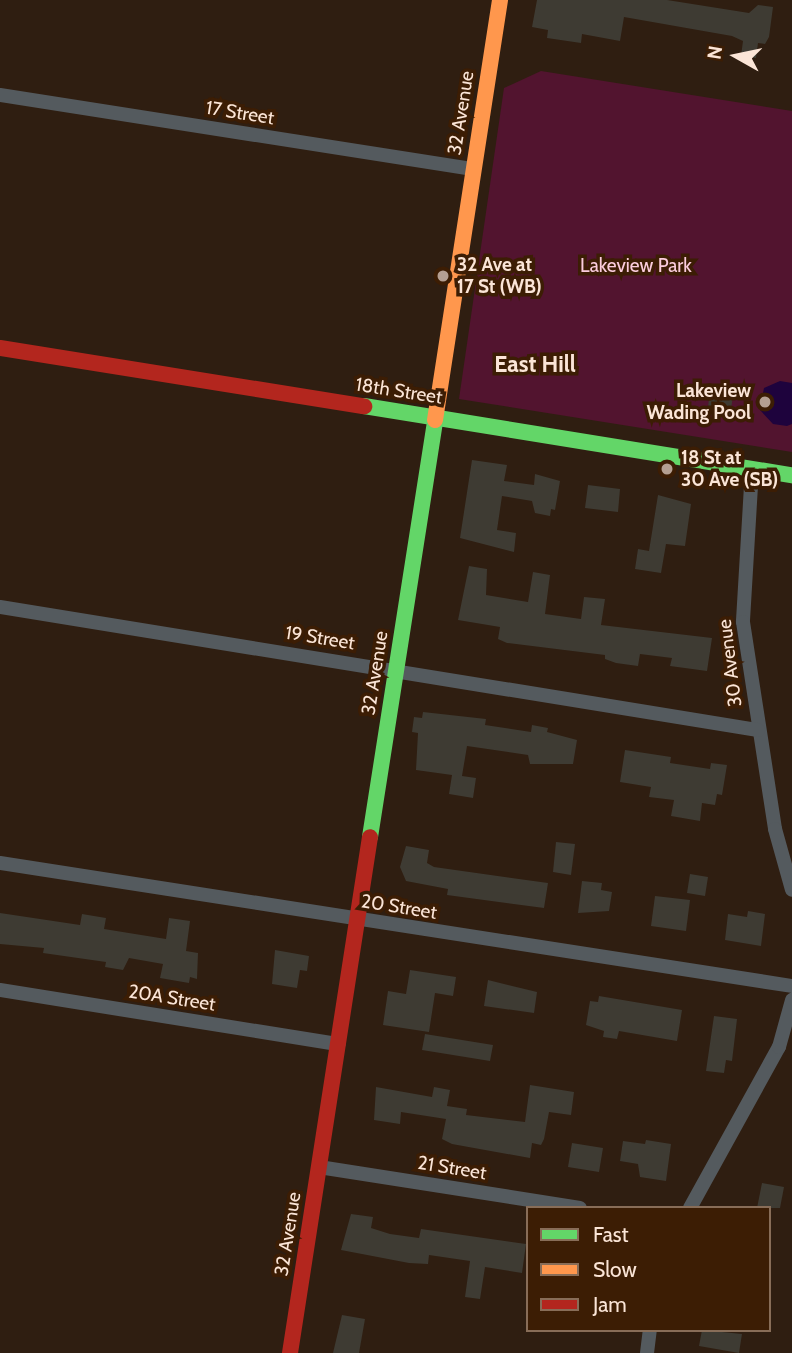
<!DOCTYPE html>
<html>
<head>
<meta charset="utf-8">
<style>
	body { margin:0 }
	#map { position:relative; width:792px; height:1353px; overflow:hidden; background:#2f1e11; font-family:Cabin,sans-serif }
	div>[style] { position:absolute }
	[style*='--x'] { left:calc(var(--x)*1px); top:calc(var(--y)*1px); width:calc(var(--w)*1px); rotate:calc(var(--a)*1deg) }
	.green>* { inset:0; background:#52142f }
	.water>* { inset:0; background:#1e033d }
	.building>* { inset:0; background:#3e3b33 }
	.street>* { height:14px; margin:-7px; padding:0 7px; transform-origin:7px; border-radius:7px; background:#545a5e }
	.fast>* { height:16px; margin:-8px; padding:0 8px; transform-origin:8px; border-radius:8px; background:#63d668 }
	.slow>* { height:16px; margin:-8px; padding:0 8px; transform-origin:8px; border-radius:8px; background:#ff974d }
	.jam>* { height:16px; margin:-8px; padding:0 8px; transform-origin:8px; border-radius:8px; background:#b3261e }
	.dots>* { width:19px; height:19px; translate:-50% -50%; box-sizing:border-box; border:4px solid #3c1d04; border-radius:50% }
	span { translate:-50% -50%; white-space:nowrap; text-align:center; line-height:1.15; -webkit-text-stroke:7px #3c1d04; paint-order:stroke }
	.street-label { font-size:19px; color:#fbe5d7 }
	.poi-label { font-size:19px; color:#fbe5d7; font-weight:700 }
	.left { translate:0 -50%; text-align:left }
	.right { translate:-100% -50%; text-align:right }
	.park-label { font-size:19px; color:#fbccdd }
	.quarter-label { font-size:23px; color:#fbe5d7; font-weight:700 }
	.legend { position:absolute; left:526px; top:1206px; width:245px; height:126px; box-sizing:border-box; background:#3c1d04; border:2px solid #886d58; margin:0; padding:9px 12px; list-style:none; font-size:21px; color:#fbe5d7 }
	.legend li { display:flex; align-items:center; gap:14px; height:35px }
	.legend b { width:35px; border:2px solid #886d58 }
	.north { position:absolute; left:701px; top:21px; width:70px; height:70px; -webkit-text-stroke:5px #3c1d04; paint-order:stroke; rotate:279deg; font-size:19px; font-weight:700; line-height:28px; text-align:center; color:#fbe5d7 }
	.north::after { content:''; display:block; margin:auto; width:24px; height:32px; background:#fbe5d7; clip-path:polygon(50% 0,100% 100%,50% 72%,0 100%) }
</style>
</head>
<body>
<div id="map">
	<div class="green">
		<div style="clip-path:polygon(541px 71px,792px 111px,792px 452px,459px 399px,504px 88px)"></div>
	</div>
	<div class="water">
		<div style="clip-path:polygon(780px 381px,792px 383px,792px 424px,787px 426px,773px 424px,760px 410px,764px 388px)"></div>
	</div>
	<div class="building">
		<div style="clip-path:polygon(537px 0,667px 0,749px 13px,758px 5px,773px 7px,769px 37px,765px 44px,758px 43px,756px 58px,741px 56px,743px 41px,732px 36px,624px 17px,620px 41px,582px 34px,581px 43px,547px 38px,548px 30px,532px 27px)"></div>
		<div style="clip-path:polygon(710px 392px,733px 395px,730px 417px,707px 414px)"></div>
		<div style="clip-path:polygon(472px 460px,507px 465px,504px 481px,534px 485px,535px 474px,560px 481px,555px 510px,551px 509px,550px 516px,535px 513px,532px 501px,502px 496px,497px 530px,516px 533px,514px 552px,460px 538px)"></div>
		<div style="clip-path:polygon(588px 485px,620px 489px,618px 512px,585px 508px)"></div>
		<div style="clip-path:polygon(658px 495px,691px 504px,685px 546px,666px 544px,661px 573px,635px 569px,638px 549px,649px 551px)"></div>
		<div style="clip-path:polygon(469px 566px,487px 569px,486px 595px,528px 602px,533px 572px,550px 575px,545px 614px,581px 619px,584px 597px,605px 599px,601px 625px,712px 638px,707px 671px,670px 666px,672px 658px,640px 654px,638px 666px,616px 663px,605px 659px,605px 655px,507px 643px,498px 639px,500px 627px,458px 620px)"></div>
		<div style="clip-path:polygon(423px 712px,486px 719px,485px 725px,531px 732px,532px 725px,548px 728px,547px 732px,577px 740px,573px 764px,530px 764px,528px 755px,467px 746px,462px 776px,476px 778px,473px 798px,449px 794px,452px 775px,416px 770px,418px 733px,412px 732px,414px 717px,422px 718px)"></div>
		<div style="clip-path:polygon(625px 750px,671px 757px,670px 763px,710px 769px,711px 763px,727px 765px,722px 795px,717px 794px,715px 805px,702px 803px,700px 821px,671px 816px,674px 800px,649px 797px,651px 787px,620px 782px)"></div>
		<div style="clip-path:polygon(556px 842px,575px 844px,571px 875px,553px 872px)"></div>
		<div style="clip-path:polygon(406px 846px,429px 850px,427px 863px,434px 867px,548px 883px,544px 908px,447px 895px,448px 889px,406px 881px,400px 867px)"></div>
		<div style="clip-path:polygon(690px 874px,708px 877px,705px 896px,687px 893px)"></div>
		<div style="clip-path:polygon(582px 881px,602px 883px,601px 890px,612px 892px,609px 911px,578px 913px)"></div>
		<div style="clip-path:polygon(655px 896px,690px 900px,686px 931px,651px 926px)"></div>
		<div style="clip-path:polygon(748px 911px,765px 914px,761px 946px,725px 940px,728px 914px,747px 917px)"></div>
		<div style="clip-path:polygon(0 913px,80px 925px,82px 914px,106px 918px,104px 929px,166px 939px,169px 918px,190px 921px,186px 951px,198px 953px,197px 979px,190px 977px,189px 983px,160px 978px,163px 964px,129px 958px,123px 970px,105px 967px,106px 962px,43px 953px,44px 948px,0 944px)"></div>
		<div style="clip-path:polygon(275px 950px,309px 956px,307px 971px,300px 970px,297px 988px,272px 984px)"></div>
		<div style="clip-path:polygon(410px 970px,456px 977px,453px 996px,435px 993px,429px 1032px,383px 1025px,388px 991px,406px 994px)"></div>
		<div style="clip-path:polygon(488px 980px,537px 992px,534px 1013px,484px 1006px)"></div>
		<div style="clip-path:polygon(599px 996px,682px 1010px,677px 1041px,619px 1031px,617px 1039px,603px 1037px,604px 1031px,586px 1025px,590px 1001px,598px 1002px)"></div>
		<div style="clip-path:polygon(714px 1016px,737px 1019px,732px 1061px,726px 1060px,724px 1073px,706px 1071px)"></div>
		<div style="clip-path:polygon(425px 1034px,493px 1045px,490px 1061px,422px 1050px)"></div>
		<div style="clip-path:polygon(530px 1085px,574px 1092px,571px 1115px,549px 1112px,544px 1139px,541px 1145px,532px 1143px,530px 1158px,452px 1144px,442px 1139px,446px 1119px,401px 1112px,400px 1124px,374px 1120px,376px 1087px,432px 1097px,434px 1087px,450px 1090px,447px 1106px,467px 1109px,466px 1115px,525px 1122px)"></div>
		<div style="clip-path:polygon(646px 1140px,671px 1144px,666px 1181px,640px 1177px,638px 1164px,620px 1161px,623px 1141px,645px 1144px)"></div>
		<div style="clip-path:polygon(572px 1143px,603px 1148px,599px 1172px,568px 1167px)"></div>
		<div style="clip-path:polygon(762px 1183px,784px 1187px,780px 1208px,757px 1208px)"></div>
		<div style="clip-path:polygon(351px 1214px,373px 1217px,371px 1228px,390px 1234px,419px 1238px,421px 1229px,526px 1244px,522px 1273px,485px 1267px,480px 1299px,465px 1297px,470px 1261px,429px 1255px,428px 1264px,409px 1263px,341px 1250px)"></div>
		<div style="clip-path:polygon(342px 1315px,365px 1319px,359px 1353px,333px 1353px)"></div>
		<div style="clip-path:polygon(702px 1330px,742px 1334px,739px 1353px,699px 1346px)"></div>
	</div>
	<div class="street">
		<div style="--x:0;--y:95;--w:479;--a:8.9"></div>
		<div style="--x:752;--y:469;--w:153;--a:93.4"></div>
		<div style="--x:743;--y:622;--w:209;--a:81.2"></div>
		<div style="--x:775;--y:829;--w:63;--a:74.4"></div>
		<div style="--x:0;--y:607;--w:768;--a:9.22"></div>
		<div style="--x:0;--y:863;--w:801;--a:8.83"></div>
		<div style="--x:0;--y:990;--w:343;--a:9.1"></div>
		<div style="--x:319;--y:1167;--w:264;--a:8.9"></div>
		<div style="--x:690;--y:1208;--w:184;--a:-61.1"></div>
		<div style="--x:779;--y:1047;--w:49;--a:-74.5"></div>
		<div style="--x:647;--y:1353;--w:23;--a:-83"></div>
	</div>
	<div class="fast">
		<div style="--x:364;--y:406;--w:434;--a:9.2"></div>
		<div style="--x:370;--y:837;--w:422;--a:-81.1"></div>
	</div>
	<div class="slow">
		<div style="--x:435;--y:420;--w:425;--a:-81.2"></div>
	</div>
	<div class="jam">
		<div style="--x:0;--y:348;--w:369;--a:9.1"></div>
		<div style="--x:290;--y:1353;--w:522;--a:-81.19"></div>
	</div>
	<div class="dots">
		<div style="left:443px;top:276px;background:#b49f92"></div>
		<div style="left:765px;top:402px;background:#b49f92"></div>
		<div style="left:667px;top:469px;background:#b49f92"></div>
	</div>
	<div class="street-label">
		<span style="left:240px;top:113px;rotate:9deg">17 Street</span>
		<span style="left:461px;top:113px;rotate:-81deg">32 Avenue</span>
		<span style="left:399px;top:391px;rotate:9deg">18th Street</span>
		<span style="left:320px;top:638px;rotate:9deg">19 Street</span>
		<span style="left:730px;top:663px;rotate:-97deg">30 Avenue</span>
		<span style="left:375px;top:673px;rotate:-81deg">32 Avenue</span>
		<span style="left:399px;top:907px;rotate:9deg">20 Street</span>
		<span style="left:172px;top:998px;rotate:9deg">20A Street</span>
		<span style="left:452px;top:1168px;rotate:9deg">21 Street</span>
		<span style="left:288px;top:1234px;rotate:-81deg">32 Avenue</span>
	</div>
	<div class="poi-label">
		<span class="left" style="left:457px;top:276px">32 Ave at<br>17 St (WB)</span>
		<span class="right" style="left:751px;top:402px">Lakeview<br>Wading Pool</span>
		<span class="left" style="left:681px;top:469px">18 St at<br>30 Ave (SB)</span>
	</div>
	<div class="park-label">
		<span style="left:636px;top:266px">Lakeview Park</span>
	</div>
	<div class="quarter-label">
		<span style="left:535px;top:364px">East Hill</span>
	</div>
	<ul class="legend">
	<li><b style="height:9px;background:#63d668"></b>Fast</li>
	<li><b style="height:9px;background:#ff974d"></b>Slow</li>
	<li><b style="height:9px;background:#b3261e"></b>Jam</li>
	</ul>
	<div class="north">N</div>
</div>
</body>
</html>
